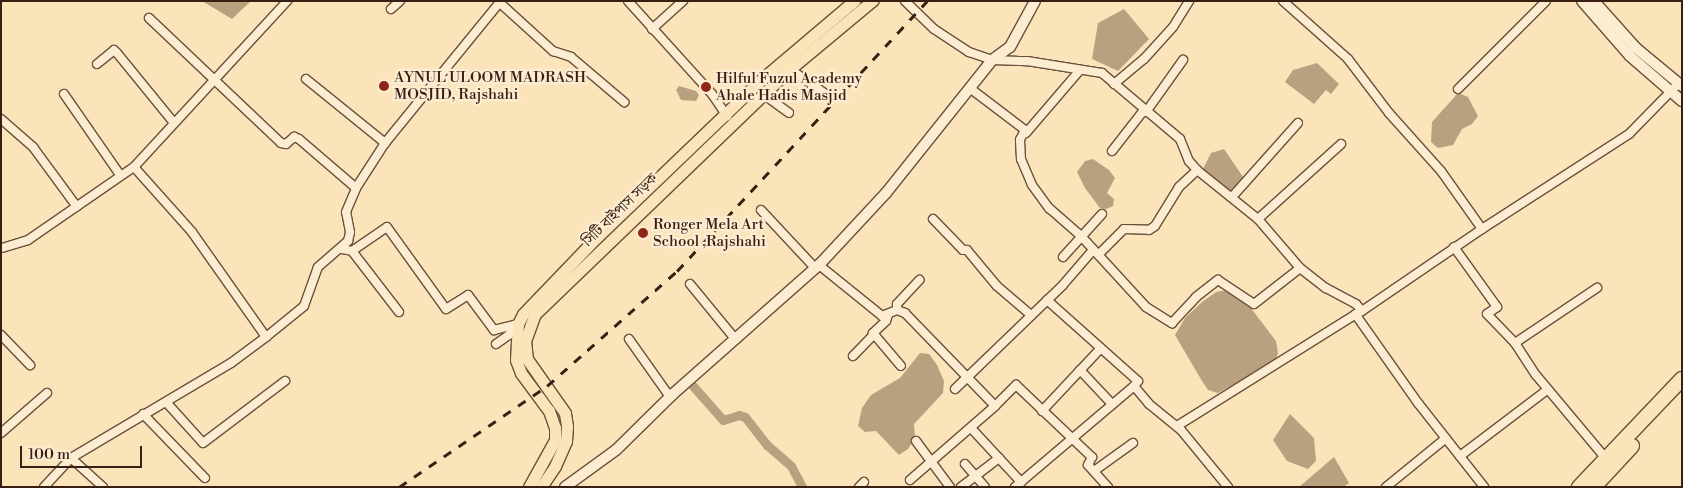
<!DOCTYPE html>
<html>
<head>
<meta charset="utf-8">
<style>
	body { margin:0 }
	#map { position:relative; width:1683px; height:488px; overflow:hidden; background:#fbe4b9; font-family:"Libre Bodoni","Noto Serif Bengali",serif }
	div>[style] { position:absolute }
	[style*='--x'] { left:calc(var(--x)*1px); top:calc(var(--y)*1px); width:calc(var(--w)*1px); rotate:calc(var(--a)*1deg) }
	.water>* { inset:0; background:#b9a180 }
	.canal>* { height:9px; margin:-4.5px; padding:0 4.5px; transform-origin:4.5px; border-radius:4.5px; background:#b9a180 }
	.roads { filter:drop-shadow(1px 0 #6a503c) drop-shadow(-1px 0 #6a503c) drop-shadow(0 1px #6a503c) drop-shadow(0 -1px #6a503c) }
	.street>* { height:8px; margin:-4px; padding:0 4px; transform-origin:4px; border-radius:4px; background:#fcedd2 }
	.secondary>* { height:10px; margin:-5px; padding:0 5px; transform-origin:5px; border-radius:5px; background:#fcedd2 }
	.primary>* { height:11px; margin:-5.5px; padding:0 5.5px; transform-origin:5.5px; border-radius:5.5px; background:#fbe4b9 }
	.highway>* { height:14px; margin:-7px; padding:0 7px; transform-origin:7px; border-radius:7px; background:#fbe4b9 }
	.rail>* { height:2.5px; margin-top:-1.25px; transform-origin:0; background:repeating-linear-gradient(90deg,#391f12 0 9px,transparent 0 18px) }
	.dots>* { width:14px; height:14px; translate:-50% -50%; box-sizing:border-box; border:2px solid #fcedd2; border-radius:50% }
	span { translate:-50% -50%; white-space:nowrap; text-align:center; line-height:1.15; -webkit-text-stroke:4.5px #fcedd2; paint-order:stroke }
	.poi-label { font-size:15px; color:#391f12 }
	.left { translate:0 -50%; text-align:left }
	.street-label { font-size:15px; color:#391f12 }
	.frame { position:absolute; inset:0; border:2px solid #391f12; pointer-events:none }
	.scale { position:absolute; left:20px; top:446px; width:122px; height:22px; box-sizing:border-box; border:2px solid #391f12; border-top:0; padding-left:6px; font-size:15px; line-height:18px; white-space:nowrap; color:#391f12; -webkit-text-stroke:4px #fcedd2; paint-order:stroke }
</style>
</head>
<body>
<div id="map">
	<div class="water">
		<div style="clip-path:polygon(202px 1px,251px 1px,232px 19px)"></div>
		<div style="clip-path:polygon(1124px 9px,1149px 39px,1118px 71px,1092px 59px,1098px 23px)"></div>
		<div style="clip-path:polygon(1317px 63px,1339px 84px,1331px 94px,1326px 90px,1314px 104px,1285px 82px,1293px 70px)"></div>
		<div style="clip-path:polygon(679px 86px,696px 91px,699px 95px,696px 101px,681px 100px,676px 90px)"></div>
		<div style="clip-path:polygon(1458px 93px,1468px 97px,1478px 116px,1472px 124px,1462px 129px,1453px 145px,1438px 148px,1431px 142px,1432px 122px)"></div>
		<div style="clip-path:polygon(1224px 149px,1243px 177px,1231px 191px,1203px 169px,1211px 153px)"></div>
		<div style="clip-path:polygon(1093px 159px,1109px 170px,1115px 178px,1107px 193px,1114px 199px,1113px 206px,1106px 209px,1100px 208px,1085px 188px,1077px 172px,1085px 161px)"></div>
		<div style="clip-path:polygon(1226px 290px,1250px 307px,1276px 341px,1278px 353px,1275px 362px,1218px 393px,1208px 390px,1202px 381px,1175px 335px,1185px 318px,1202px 302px,1216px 292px)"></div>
		<div style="clip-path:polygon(920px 353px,929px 354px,937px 365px,944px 381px,943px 393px,914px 424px,915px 438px,908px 449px,899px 455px,876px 431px,865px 432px,858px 426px,862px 408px,871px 395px,900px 378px)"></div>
		<div style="clip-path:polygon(1290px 414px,1314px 438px,1316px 461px,1308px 469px,1287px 461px,1273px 440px)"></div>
		<div style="clip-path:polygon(1334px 457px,1349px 483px,1343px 487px,1299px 487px)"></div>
	</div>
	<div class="canal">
		<div style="--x:693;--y:386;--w:45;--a:48.6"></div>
		<div style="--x:723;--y:420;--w:17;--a:-17"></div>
		<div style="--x:739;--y:415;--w:6;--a:18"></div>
		<div style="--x:745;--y:417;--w:36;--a:52"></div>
		<div style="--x:767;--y:445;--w:32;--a:41"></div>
		<div style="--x:791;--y:466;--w:24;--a:62"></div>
	</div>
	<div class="roads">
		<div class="street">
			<div style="--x:628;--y:1;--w:125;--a:47.9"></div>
			<div style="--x:712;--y:94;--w:27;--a:56"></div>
			<div style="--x:905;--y:1;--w:40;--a:44"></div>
			<div style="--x:934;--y:29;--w:42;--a:33.3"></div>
			<div style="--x:969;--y:52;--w:24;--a:19"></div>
			<div style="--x:992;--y:60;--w:35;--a:2"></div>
			<div style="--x:1027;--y:61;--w:76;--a:9.1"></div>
			<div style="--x:1102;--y:73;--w:102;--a:40.2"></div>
			<div style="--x:1180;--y:139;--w:24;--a:68"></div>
			<div style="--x:1189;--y:161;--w:12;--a:48"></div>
			<div style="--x:1197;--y:170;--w:78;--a:38.8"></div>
			<div style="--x:1258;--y:219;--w:65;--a:49.4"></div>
			<div style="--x:1300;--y:268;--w:33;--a:38"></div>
			<div style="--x:1326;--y:288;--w:34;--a:28"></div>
			<div style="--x:1356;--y:304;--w:9;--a:49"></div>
			<div style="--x:1362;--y:311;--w:7;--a:153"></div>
			<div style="--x:1356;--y:314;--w:4;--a:63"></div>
			<div style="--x:1358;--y:318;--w:104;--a:54.8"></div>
			<div style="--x:1418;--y:403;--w:107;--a:51.8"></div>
			<div style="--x:1283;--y:1;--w:87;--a:41.7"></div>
			<div style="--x:1348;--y:59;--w:68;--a:52.8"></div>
			<div style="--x:1389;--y:113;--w:78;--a:48.1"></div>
			<div style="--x:1441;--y:171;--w:71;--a:54.7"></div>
			<div style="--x:1482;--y:229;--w:145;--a:145.7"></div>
			<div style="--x:500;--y:3;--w:72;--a:42.2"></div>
			<div style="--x:553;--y:51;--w:19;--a:18"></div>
			<div style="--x:571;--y:57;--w:70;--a:40.3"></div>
			<div style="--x:391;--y:9;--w:12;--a:-42"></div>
			<div style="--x:149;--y:18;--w:182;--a:43.4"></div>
			<div style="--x:281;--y:143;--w:5;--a:11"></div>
			<div style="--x:286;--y:144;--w:11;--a:-41"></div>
			<div style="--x:294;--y:137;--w:5;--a:22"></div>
			<div style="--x:299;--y:139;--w:75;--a:40.7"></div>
			<div style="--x:652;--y:29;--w:42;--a:-42.1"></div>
			<div style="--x:97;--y:64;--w:22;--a:-39"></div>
			<div style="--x:114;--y:50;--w:4;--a:45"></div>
			<div style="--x:117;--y:53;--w:90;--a:50.8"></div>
			<div style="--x:790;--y:69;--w:45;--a:35.1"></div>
			<div style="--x:306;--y:79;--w:102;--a:39"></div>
			<div style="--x:1114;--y:84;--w:39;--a:-40"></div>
			<div style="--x:1144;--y:59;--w:43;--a:-47.8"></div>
			<div style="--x:1173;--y:27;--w:31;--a:-58"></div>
			<div style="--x:971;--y:89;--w:68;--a:37.2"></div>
			<div style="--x:1025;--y:130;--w:11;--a:117"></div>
			<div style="--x:1020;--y:140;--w:19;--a:87"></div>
			<div style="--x:1021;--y:159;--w:28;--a:67"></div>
			<div style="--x:1032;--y:185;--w:29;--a:54"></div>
			<div style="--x:1049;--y:208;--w:43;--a:41.2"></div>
			<div style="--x:1081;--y:236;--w:96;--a:47.5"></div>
			<div style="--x:1146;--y:307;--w:31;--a:32"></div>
			<div style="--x:1172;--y:323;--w:35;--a:-47"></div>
			<div style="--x:1196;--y:297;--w:28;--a:-38"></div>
			<div style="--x:1218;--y:280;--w:43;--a:33.7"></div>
			<div style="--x:1254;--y:304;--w:58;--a:-38"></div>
			<div style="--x:1458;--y:89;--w:124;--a:-45"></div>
			<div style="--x:64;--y:94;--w:98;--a:55.3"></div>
			<div style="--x:763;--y:94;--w:32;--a:36"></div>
			<div style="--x:1146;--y:112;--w:64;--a:-54.6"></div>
			<div style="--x:1;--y:119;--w:43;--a:41.2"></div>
			<div style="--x:33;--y:147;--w:74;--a:53.7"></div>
			<div style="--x:1026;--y:133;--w:83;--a:-49.4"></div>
			<div style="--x:1112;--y:151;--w:52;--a:-52"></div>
			<div style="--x:1232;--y:197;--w:99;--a:-48.3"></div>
			<div style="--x:761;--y:210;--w:79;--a:47"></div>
			<div style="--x:933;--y:219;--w:43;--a:45.9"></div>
			<div style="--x:963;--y:250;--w:4;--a:0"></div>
			<div style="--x:967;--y:250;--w:47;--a:50.2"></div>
			<div style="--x:997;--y:286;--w:45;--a:40.5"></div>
			<div style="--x:1258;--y:219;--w:112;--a:-42.1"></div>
			<div style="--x:1482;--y:229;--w:175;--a:-32.9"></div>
			<div style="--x:1629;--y:134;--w:70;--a:-45.6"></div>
			<div style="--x:1454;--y:247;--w:74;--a:54.4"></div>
			<div style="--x:1497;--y:307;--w:12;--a:145"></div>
			<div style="--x:1487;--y:314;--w:40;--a:46"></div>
			<div style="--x:1515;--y:343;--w:38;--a:57"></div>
			<div style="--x:1536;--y:375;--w:111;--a:50.1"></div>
			<div style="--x:2;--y:248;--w:27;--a:-17"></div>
			<div style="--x:28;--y:240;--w:129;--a:-34.6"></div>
			<div style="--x:342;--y:249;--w:10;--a:11"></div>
			<div style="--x:352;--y:251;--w:42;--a:-34.4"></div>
			<div style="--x:387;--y:227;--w:101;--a:54.3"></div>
			<div style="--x:446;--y:309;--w:26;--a:-32"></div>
			<div style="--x:468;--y:295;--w:44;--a:53.4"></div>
			<div style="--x:494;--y:330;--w:25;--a:-14"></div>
			<div style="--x:352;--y:251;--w:77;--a:52.4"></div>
			<div style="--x:1099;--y:254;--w:35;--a:-45"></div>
			<div style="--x:1124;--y:229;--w:25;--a:2"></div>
			<div style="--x:1149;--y:230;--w:7;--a:-34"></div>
			<div style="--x:1155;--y:226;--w:46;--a:-58.4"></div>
			<div style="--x:1179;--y:187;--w:25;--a:-43"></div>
			<div style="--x:1063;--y:257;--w:58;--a:-47.8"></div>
			<div style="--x:819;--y:265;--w:81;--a:39"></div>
			<div style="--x:882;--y:316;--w:16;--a:-22"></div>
			<div style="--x:897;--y:310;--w:9;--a:21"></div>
			<div style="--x:905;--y:313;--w:129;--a:45.9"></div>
			<div style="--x:995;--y:406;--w:30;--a:-45"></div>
			<div style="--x:1016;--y:385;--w:105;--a:43.5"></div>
			<div style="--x:1092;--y:457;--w:9;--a:117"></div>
			<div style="--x:1088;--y:465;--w:30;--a:48"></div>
			<div style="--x:690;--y:284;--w:72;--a:50.6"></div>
			<div style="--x:1047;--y:300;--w:122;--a:41.7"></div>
			<div style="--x:1138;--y:381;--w:6;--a:129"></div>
			<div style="--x:1134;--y:386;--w:23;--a:50"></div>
			<div style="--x:1149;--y:404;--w:41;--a:39.1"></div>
			<div style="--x:1181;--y:430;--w:74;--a:50.5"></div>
			<div style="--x:897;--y:310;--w:6;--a:-90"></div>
			<div style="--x:897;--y:304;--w:33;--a:-47"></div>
			<div style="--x:888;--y:315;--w:6;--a:108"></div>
			<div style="--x:886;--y:321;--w:18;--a:137"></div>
			<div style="--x:873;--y:333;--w:43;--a:49.7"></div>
			<div style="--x:1;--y:335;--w:42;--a:46"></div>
			<div style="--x:266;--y:337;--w:49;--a:-39.2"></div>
			<div style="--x:304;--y:306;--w:41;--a:-70.3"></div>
			<div style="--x:318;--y:267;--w:40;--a:-41"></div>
			<div style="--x:348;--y:241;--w:9;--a:-77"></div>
			<div style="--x:350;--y:232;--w:20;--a:-101"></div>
			<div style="--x:346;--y:212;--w:26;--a:-67"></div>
			<div style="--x:356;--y:188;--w:54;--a:-57.2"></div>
			<div style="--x:385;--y:143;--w:183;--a:-50.8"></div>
			<div style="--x:629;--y:339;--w:71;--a:54.7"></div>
			<div style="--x:1515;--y:343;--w:99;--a:-33.9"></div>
			<div style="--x:496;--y:344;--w:16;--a:-35"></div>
			<div style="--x:509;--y:335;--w:11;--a:-63"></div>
			<div style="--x:853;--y:356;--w:30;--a:-46"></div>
			<div style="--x:1080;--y:370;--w:47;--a:46.7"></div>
			<div style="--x:955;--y:389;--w:149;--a:-43.9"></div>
			<div style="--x:1062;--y:286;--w:48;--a:-49.3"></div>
			<div style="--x:166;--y:402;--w:55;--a:47.9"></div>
			<div style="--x:203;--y:443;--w:103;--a:-37.1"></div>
			<div style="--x:1042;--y:411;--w:86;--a:-46.9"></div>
			<div style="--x:143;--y:414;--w:89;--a:45.9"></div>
			<div style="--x:1177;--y:426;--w:211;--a:-32"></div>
			<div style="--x:971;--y:428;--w:74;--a:47.2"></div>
			<div style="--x:1;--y:433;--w:61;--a:-41"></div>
			<div style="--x:916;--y:441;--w:57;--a:53.5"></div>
			<div style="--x:1460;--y:456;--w:109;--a:-37.2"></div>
			<div style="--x:71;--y:458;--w:43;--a:42.2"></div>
			<div style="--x:965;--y:464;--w:30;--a:49"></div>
			<div style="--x:1094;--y:471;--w:48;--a:-35.7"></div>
			<div style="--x:910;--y:480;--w:113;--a:-41"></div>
			<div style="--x:44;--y:487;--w:40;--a:-47"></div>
			<div style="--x:71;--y:458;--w:186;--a:-30.7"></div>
			<div style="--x:231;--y:363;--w:44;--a:-36.6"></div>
			<div style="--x:266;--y:337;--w:128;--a:-125.2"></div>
			<div style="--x:192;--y:232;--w:87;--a:-131.7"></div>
			<div style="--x:134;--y:167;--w:226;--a:-47.3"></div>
			<div style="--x:859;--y:487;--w:7;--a:-45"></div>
			<div style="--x:961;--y:487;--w:48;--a:-37.3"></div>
			<div style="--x:1015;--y:487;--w:156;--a:-40.3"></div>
			<div style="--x:1386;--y:487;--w:77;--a:-39.2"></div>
		</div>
		<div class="secondary">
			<div style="--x:1582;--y:1;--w:73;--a:48.9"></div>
			<div style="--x:1630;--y:56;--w:69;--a:40.9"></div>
			<div style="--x:1594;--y:1;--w:63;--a:48.2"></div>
			<div style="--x:1636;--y:48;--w:60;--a:39.6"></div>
			<div style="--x:565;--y:487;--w:63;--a:-36"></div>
			<div style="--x:616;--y:450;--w:80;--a:-44.5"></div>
			<div style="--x:673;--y:394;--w:195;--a:-41.5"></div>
			<div style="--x:819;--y:265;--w:98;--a:-47.1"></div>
			<div style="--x:886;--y:193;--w:170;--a:-51.4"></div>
			<div style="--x:992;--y:60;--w:22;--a:-36"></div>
			<div style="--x:1010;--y:47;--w:52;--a:-61.5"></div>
		</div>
		<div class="primary">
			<div style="--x:529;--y:487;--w:54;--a:-61"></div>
			<div style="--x:555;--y:440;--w:12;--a:-90"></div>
			<div style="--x:555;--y:428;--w:18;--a:-109"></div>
			<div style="--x:549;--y:411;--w:47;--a:-126.4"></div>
			<div style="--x:521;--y:373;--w:14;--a:-111"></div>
			<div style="--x:516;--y:360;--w:36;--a:-87"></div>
			<div style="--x:518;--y:324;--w:11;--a:-63"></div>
			<div style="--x:523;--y:314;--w:105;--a:-46.2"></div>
			<div style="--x:596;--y:238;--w:230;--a:-43.8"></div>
			<div style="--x:762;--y:79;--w:121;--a:-40.3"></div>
			<div style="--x:541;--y:487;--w:25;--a:-56"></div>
			<div style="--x:555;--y:466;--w:27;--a:-66"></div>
			<div style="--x:566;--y:441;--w:15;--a:-86"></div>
			<div style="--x:567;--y:426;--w:13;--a:-99"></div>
			<div style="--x:565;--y:413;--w:66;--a:-125.1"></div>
			<div style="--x:527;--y:359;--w:18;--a:-96"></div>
			<div style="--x:525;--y:341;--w:29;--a:-70"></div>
			<div style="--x:535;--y:314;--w:354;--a:-43.9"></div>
			<div style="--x:790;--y:69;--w:107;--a:-39.7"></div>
		</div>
		<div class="highway">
			<div style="--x:1579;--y:487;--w:149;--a:-46.4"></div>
			<div style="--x:1594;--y:487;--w:56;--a:-47.2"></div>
		</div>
	</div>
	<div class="rail">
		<div style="--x:399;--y:487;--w:179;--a:-34.3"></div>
		<div style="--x:547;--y:386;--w:174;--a:-41.5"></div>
		<div style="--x:677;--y:271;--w:368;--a:-47.2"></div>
	</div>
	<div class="dots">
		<div style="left:384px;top:86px;background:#8f2418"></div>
		<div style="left:706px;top:87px;background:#8f2418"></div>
		<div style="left:643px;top:233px;background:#8f2418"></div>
	</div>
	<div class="poi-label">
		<span class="left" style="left:394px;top:86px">AYNUL ULOOM MADRASH<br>MOSJID, Rajshahi</span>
		<span class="left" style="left:716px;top:87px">Hilful Fuzul Academy<br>Ahale Hadis Masjid</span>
		<span class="left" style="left:653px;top:233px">Ronger Mela Art<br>School ,Rajshahi</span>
	</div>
	<div class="street-label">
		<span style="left:620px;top:210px;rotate:-44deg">সিটি বাইপাস সড়ক</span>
	</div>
	<div class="frame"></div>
	<div class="scale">100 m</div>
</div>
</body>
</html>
